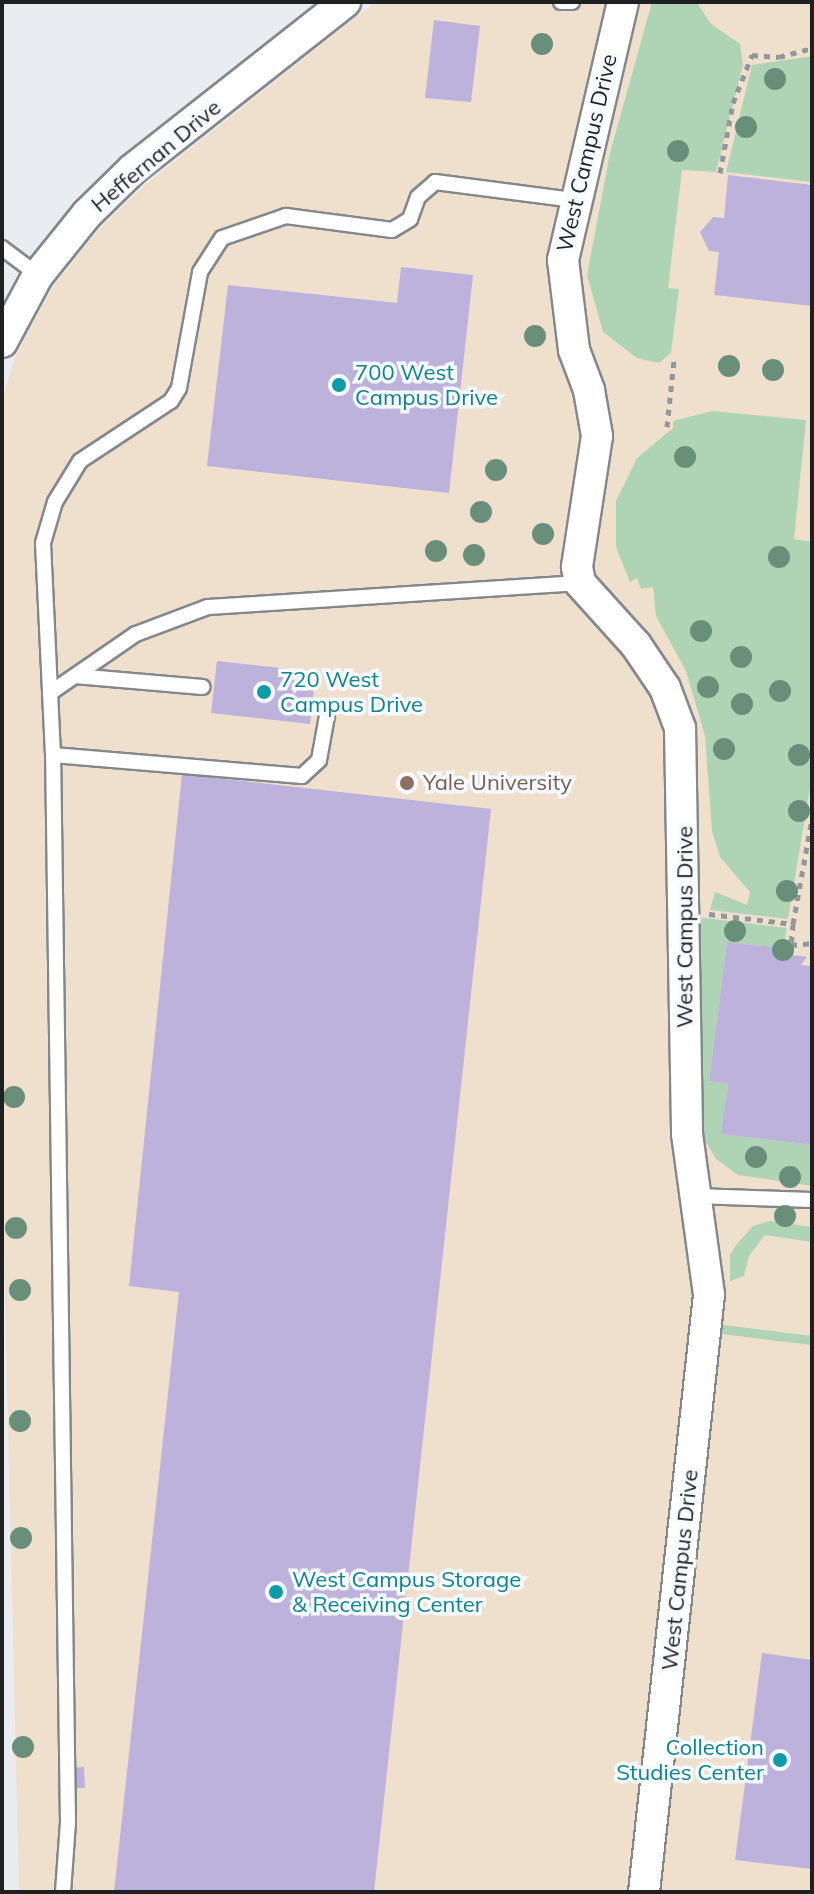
<!DOCTYPE html>
<html>
<head>
<meta charset="utf-8">
<style>
	body { margin:0 }
	#map { position:relative; width:814px; height:1894px; overflow:hidden; background:#e9edf1; font-family:Mulish,sans-serif }
	div>[style] { position:absolute }
	[style*='--x'] { left:calc(var(--x)*1px); top:calc(var(--y)*1px); width:calc(var(--w)*1px); rotate:calc(var(--a)*1deg) }
	.education>* { inset:0; background:#eee0cd }
	.green>* { inset:0; background:#afd4b5 }
	.building>* { inset:0; background:#bdb2dc }
	.path>* { height:5px; margin-top:-2.5px; transform-origin:0; background:repeating-linear-gradient(90deg,#94979a 0 6px,transparent 0 12px) }
	.roads { filter:drop-shadow(2px 0 #84878b) drop-shadow(-2px 0 #84878b) drop-shadow(0 2px #84878b) drop-shadow(0 -2px #84878b) }
	.service>* { height:14px; margin:-7px; padding:0 7px; transform-origin:7px; border-radius:7px; background:#fff }
	.minor>* { height:30px; margin:-15px; padding:0 15px; transform-origin:15px; border-radius:15px; background:#fff }
	.trees>* { width:22px; height:22px; margin:-11px; border-radius:50%; background:#698f7b }
	.dots>* { width:22px; height:22px; translate:-50% -50%; box-sizing:border-box; border:4px solid #f6fafe; border-radius:50% }
	span { translate:-50% -50%; white-space:nowrap; text-align:center; line-height:1.15; -webkit-text-stroke:7px #f6fafe; paint-order:stroke }
	.street-label { font-size:22px; color:#1f2022 }
	.culture-label { font-size:22px; color:#0d838f }
	.left { translate:0 -50%; text-align:left }
	.right { translate:-100% -50%; text-align:right }
	.education-label { font-size:22px; color:#785e54 }
	.frame { position:absolute; inset:0; border:4px solid #1f2022; pointer-events:none }
</style>
</head>
<body>
<div id="map">
	<div class="education">
		<div style="clip-path:polygon(375px 2px,812px 2px,812px 1892px,19px 1892px,2px 1168px,2px 399px,15px 357px,52px 288px,101px 227px,147px 183px)"></div>
	</div>
	<div class="green">
		<div style="clip-path:polygon(652px 2px,697px 2px,710px 23px,740px 44px,743px 65px,716px 172px,682px 170px,668px 288px,679px 289px,671px 353px,659px 363px,637px 358px,603px 332px,587px 275px,610px 153px)"></div>
		<div style="clip-path:polygon(812px 56px,812px 182px,726px 172px,752px 65px)"></div>
		<div style="clip-path:polygon(712px 411px,806px 420px,794px 539px,812px 542px,812px 776px,788px 919px,710px 910px,715px 892px,747px 905px,750px 892px,720px 857px,712px 831px,705px 736px,686px 671px,656px 616px,653px 587px,641px 589px,637px 578px,630px 582px,616px 547px,616px 501px,637px 458px,673px 428px,673px 421px)"></div>
		<div style="clip-path:polygon(697px 917px,787px 928px,783px 948px,727px 942px,709px 1081px,728px 1084px,722px 1134px,812px 1145px,812px 1186px,738px 1175px,716px 1159px,703px 1137px)"></div>
		<div style="clip-path:polygon(770px 1221px,812px 1227px,812px 1242px,765px 1235px,749px 1256px,744px 1276px,730px 1281px,730px 1255px,736px 1245px,753px 1226px)"></div>
		<div style="clip-path:polygon(716px 1324px,812px 1336px,812px 1345px,688px 1330px)"></div>
	</div>
	<div class="building">
		<div style="clip-path:polygon(434px 20px,480px 26px,471px 102px,425px 98px)"></div>
		<div style="clip-path:polygon(728px 175px,812px 185px,812px 306px,714px 295px,719px 252px,709px 251px,700px 232px,713px 217px,724px 218px)"></div>
		<div style="clip-path:polygon(401px 267px,473px 275px,449px 493px,207px 466px,228px 285px,397px 303px)"></div>
		<div style="clip-path:polygon(217px 661px,316px 672px,310px 724px,211px 713px)"></div>
		<div style="clip-path:polygon(182px 774px,491px 809px,374px 1892px,114px 1892px,179px 1292px,129px 1286px)"></div>
		<div style="clip-path:polygon(727px 942px,783px 948px,782px 954px,807px 957px,801px 965px,812px 966px,812px 1145px,721px 1134px,728px 1084px,709px 1081px)"></div>
		<div style="clip-path:polygon(762px 1653px,812px 1660px,812px 1869px,735px 1860px)"></div>
		<div style="clip-path:polygon(84px 1767px,85px 1788px,72px 1788px,71px 1768px)"></div>
	</div>
	<div class="path">
		<div style="--x:720;--y:173;--w:71;--a:-79.5"></div>
		<div style="--x:733;--y:103;--w:52;--a:-68.4"></div>
		<div style="--x:752;--y:55;--w:27;--a:4"></div>
		<div style="--x:779;--y:57;--w:34;--a:-15"></div>
		<div style="--x:667;--y:427;--w:67;--a:-84"></div>
		<div style="--x:709;--y:914;--w:85;--a:6.8"></div>
		<div style="--x:793;--y:924;--w:21;--a:95"></div>
		<div style="--x:791;--y:945;--w:21;--a:-5"></div>
		<div style="--x:793;--y:924;--w:108;--a:-79.8"></div>
		<div style="--x:790;--y:955;--w:10;--a:-84"></div>
	</div>
	<div class="roads">
		<div class="service">
			<div style="--x:561;--y:2;--w:11;--a:0"></div>
			<div style="--x:2;--y:248;--w:45;--a:36.9"></div>
			<div style="--x:75;--y:676;--w:128;--a:4.9"></div>
			<div style="--x:50;--y:693;--w:104;--a:-34.5"></div>
			<div style="--x:136;--y:634;--w:77;--a:-20.6"></div>
			<div style="--x:208;--y:607;--w:373;--a:-3.7"></div>
			<div style="--x:53;--y:755;--w:250;--a:4.8"></div>
			<div style="--x:302;--y:776;--w:23;--a:-43"></div>
			<div style="--x:319;--y:760;--w:45;--a:-79.7"></div>
			<div style="--x:694;--y:1196;--w:118;--a:1.9"></div>
			<div style="--x:63;--y:1892;--w:69;--a:-85.9"></div>
			<div style="--x:68;--y:1823;--w:1068;--a:-90.8"></div>
			<div style="--x:53;--y:755;--w:212;--a:-92.7"></div>
			<div style="--x:43;--y:543;--w:43;--a:-73.7"></div>
			<div style="--x:55;--y:502;--w:48;--a:-58.6"></div>
			<div style="--x:80;--y:461;--w:109;--a:-33.4"></div>
			<div style="--x:171;--y:401;--w:15;--a:-58"></div>
			<div style="--x:179;--y:388;--w:118;--a:-79.7"></div>
			<div style="--x:200;--y:272;--w:40;--a:-57.1"></div>
			<div style="--x:222;--y:238;--w:68;--a:-19"></div>
			<div style="--x:286;--y:216;--w:107;--a:7.5"></div>
			<div style="--x:392;--y:230;--w:21;--a:-31"></div>
			<div style="--x:410;--y:219;--w:23;--a:-70"></div>
			<div style="--x:418;--y:197;--w:23;--a:-41"></div>
			<div style="--x:435;--y:182;--w:139;--a:7.4"></div>
		</div>
		<div class="minor">
			<div style="--x:623;--y:2;--w:265;--a:103.1"></div>
			<div style="--x:563;--y:260;--w:91;--a:83"></div>
			<div style="--x:574;--y:350;--w:43;--a:69.4"></div>
			<div style="--x:589;--y:390;--w:47;--a:80.1"></div>
			<div style="--x:597;--y:436;--w:133;--a:98.7"></div>
			<div style="--x:577;--y:567;--w:16;--a:79"></div>
			<div style="--x:580;--y:583;--w:84;--a:47.9"></div>
			<div style="--x:636;--y:645;--w:52;--a:56"></div>
			<div style="--x:665;--y:688;--w:43;--a:69.4"></div>
			<div style="--x:680;--y:728;--w:406;--a:89"></div>
			<div style="--x:687;--y:1134;--w:162;--a:82.2"></div>
			<div style="--x:709;--y:1295;--w:601;--a:96.21"></div>
			<div style="--x:2;--y:342;--w:76;--a:-61.8"></div>
			<div style="--x:38;--y:275;--w:78;--a:-51.2"></div>
			<div style="--x:87;--y:214;--w:64;--a:-44.4"></div>
			<div style="--x:133;--y:169;--w:270;--a:-38.2"></div>
		</div>
	</div>
	<div class="trees">
		<div style="left:542px;top:44px"></div>
		<div style="left:775px;top:79px"></div>
		<div style="left:746px;top:127px"></div>
		<div style="left:678px;top:151px"></div>
		<div style="left:535px;top:336px"></div>
		<div style="left:729px;top:366px"></div>
		<div style="left:773px;top:370px"></div>
		<div style="left:685px;top:457px"></div>
		<div style="left:496px;top:470px"></div>
		<div style="left:481px;top:512px"></div>
		<div style="left:543px;top:534px"></div>
		<div style="left:436px;top:551px"></div>
		<div style="left:474px;top:555px"></div>
		<div style="left:779px;top:557px"></div>
		<div style="left:701px;top:631px"></div>
		<div style="left:741px;top:657px"></div>
		<div style="left:708px;top:687px"></div>
		<div style="left:780px;top:691px"></div>
		<div style="left:742px;top:704px"></div>
		<div style="left:724px;top:749px"></div>
		<div style="left:799px;top:755px"></div>
		<div style="left:799px;top:811px"></div>
		<div style="left:787px;top:891px"></div>
		<div style="left:735px;top:931px"></div>
		<div style="left:783px;top:950px"></div>
		<div style="left:14px;top:1097px"></div>
		<div style="left:756px;top:1157px"></div>
		<div style="left:790px;top:1177px"></div>
		<div style="left:785px;top:1216px"></div>
		<div style="left:16px;top:1228px"></div>
		<div style="left:20px;top:1290px"></div>
		<div style="left:20px;top:1421px"></div>
		<div style="left:21px;top:1538px"></div>
		<div style="left:23px;top:1747px"></div>
	</div>
	<div class="dots">
		<div style="left:339px;top:385px;background:#0f9aa8"></div>
		<div style="left:264px;top:692px;background:#0f9aa8"></div>
		<div style="left:407px;top:783px;background:#8d6e63"></div>
		<div style="left:276px;top:1592px;background:#0f9aa8"></div>
		<div style="left:780px;top:1760px;background:#0f9aa8"></div>
	</div>
	<div class="street-label">
		<span style="left:587px;top:153px;rotate:-77deg">West Campus Drive</span>
		<span style="left:156px;top:156px;rotate:-40deg">Heffernan Drive</span>
		<span style="left:685px;top:927px;rotate:-90deg">West Campus Drive</span>
		<span style="left:680px;top:1570px;rotate:-84deg">West Campus Drive</span>
	</div>
	<div class="culture-label">
		<span class="left" style="left:355px;top:385px">700 West<br>Campus Drive</span>
		<span class="left" style="left:280px;top:692px">720 West<br>Campus Drive</span>
		<span class="left" style="left:292px;top:1592px">West Campus Storage<br>&amp; Receiving Center</span>
		<span class="right" style="left:764px;top:1760px">Collection<br>Studies Center</span>
	</div>
	<div class="education-label">
		<span class="left" style="left:423px;top:783px">Yale University</span>
	</div>
	<div class="frame"></div>
</div>
</body>
</html>
